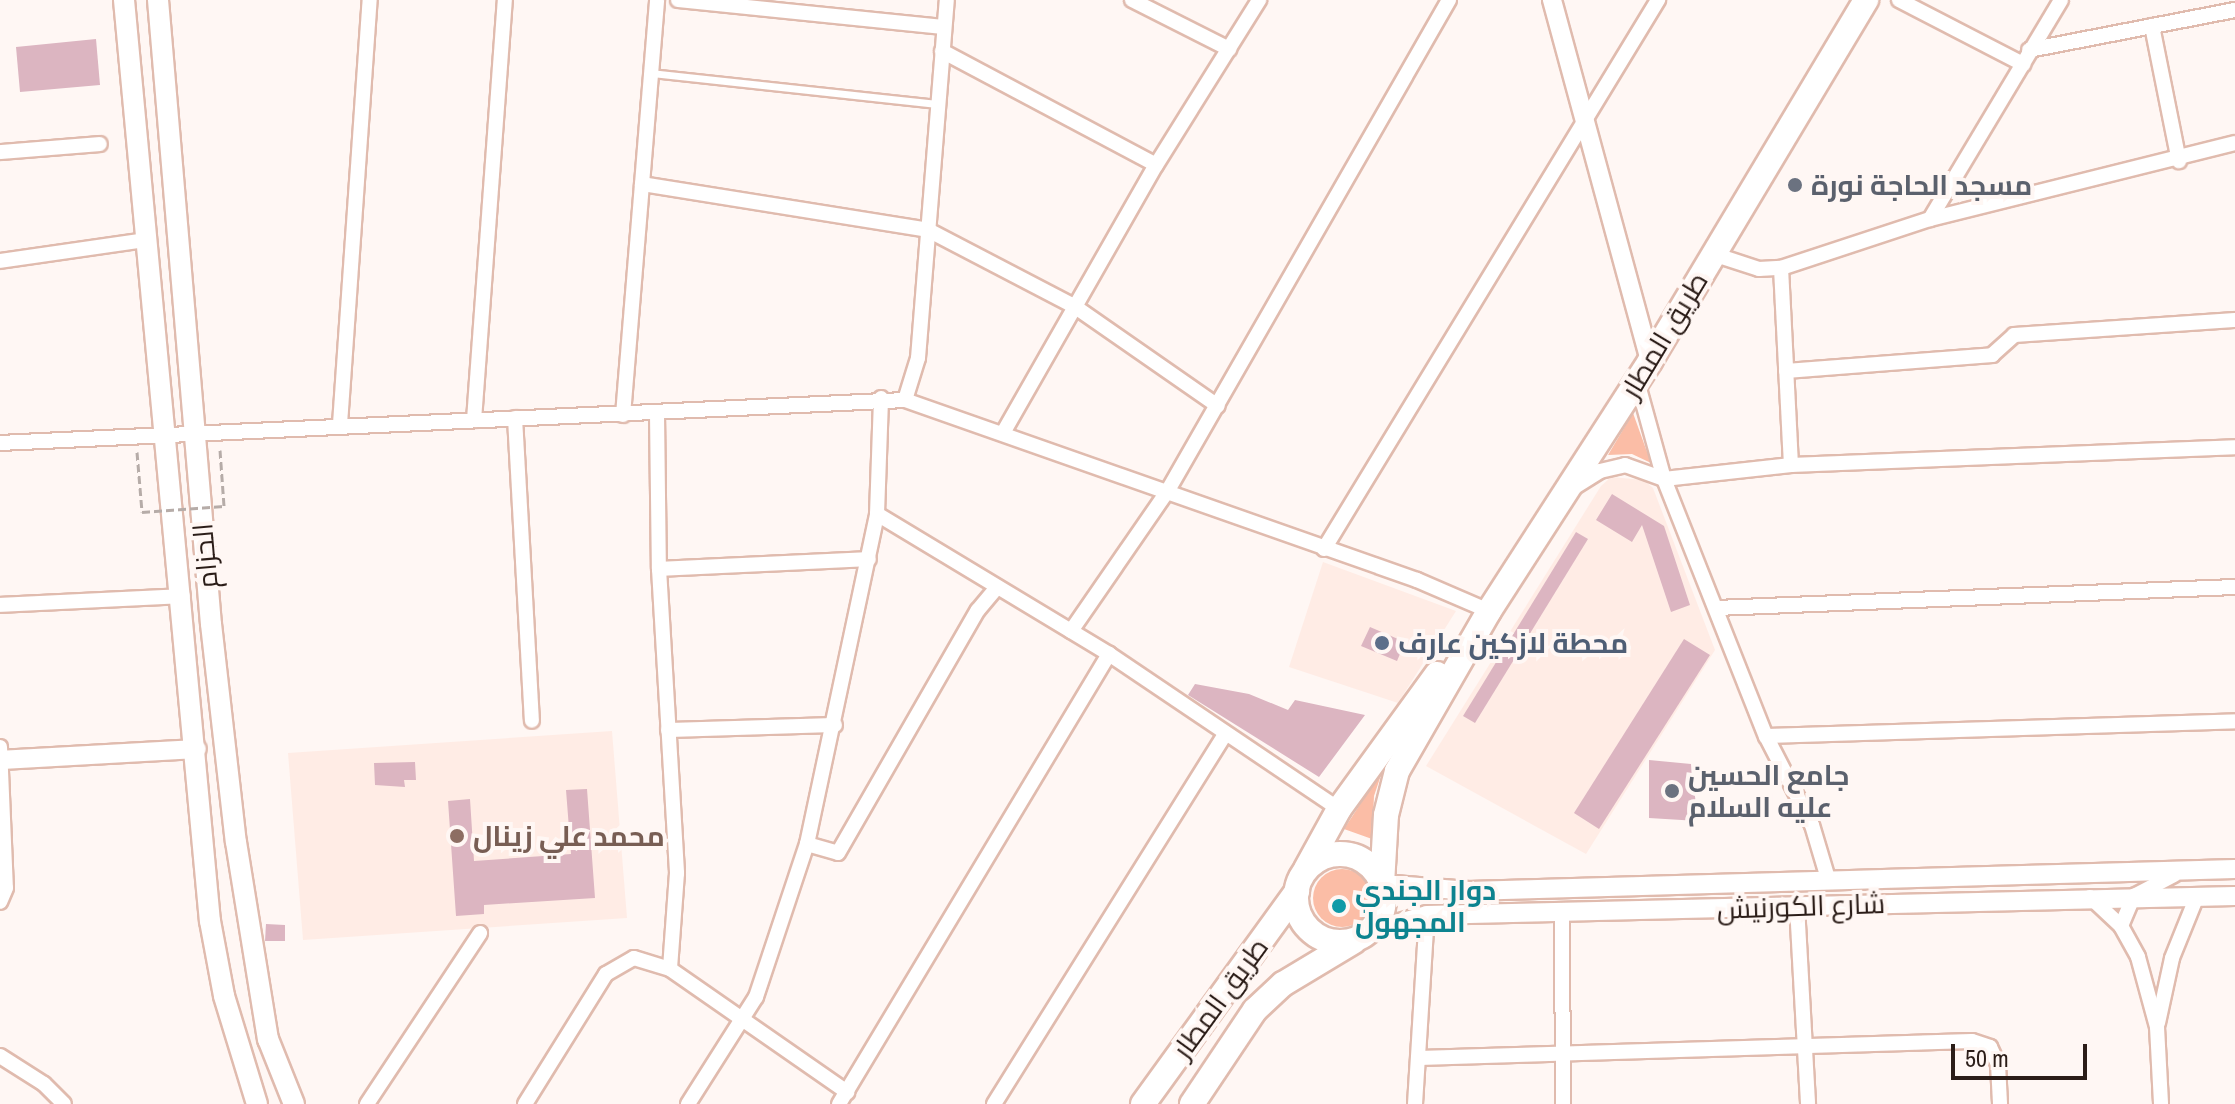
<!DOCTYPE html>
<html>
<head>
<meta charset="utf-8">
<style>
	body { margin:0 }
	#map { position:relative; width:2235px; height:1104px; overflow:hidden; background:#fff7f4; font-family:"Archivo Narrow",Cairo,sans-serif }
	div>[style] { position:absolute }
	[style*='--x'] { left:calc(var(--x)*1px); top:calc(var(--y)*1px); width:calc(var(--w)*1px); rotate:calc(var(--a)*1deg) }
	.built>* { inset:0; background:#ffece5 }
	.green>* { inset:0; background:#fbbda6 }
	.round { border-radius:50% }
	.building>* { inset:0; background:#dcb5c1 }
	.path>* { height:3px; margin-top:-1.5px; transform-origin:0; background:repeating-linear-gradient(90deg,#b6aca8 0 8px,transparent 0 12px) }
	.roads { filter:drop-shadow(2px 0 #e0bbae) drop-shadow(-2px 0 #e0bbae) drop-shadow(0 2px #e0bbae) drop-shadow(0 -2px #e0bbae) }
	.service>* { height:7px; margin:-3.5px; padding:0 3.5px; transform-origin:3.5px; border-radius:3.5px; background:#fff }
	.minor>* { height:14px; margin:-7px; padding:0 7px; transform-origin:7px; border-radius:7px; background:#fff }
	.tertiary>* { height:18px; margin:-9px; padding:0 9px; transform-origin:9px; border-radius:9px; background:#fff }
	.secondary>* { height:20px; margin:-10px; padding:0 10px; transform-origin:10px; border-radius:10px; background:#fff }
	.trunk>* { height:24px; margin:-12px; padding:0 12px; transform-origin:12px; border-radius:12px; background:#fff }
	.trunk>.ring { margin:-12px; padding:0; box-sizing:content-box; background:none; border:24px solid #fff; border-radius:50% }
	.path-bridge>* { height:3px; margin-top:-1.5px; transform-origin:0; background:repeating-linear-gradient(90deg,#b6aca8 0 8px,transparent 0 12px) }
	.dots>* { width:22px; height:22px; translate:-50% -50%; box-sizing:border-box; border:4px solid #fff7f4; border-radius:50% }
	span { translate:-50% -50%; white-space:nowrap; text-align:center; line-height:1.15; -webkit-text-stroke:8px #fff7f4; paint-order:stroke }
	.worship-label { font-size:28px; color:#5b616d; font-weight:700 }
	.left { translate:0 -50%; text-align:left }
	.street-label { font-size:28px; color:#2b1d18 }
	.service-label { font-size:28px; color:#4e5e75; font-weight:700 }
	.education-label { font-size:28px; color:#785e54; font-weight:700 }
	.culture-label { font-size:28px; color:#0d838f; font-weight:700 }
	.scale { position:absolute; left:1951px; top:1044px; width:136px; height:36px; box-sizing:border-box; border:4px solid #2b1d18; border-top:0; padding-left:10px; font-size:24px; line-height:28px; white-space:nowrap; color:#2b1d18; -webkit-text-stroke:6px #fff7f4; paint-order:stroke }
</style>
</head>
<body>
<div id="map">
	<div class="built">
		<div style="clip-path:polygon(1611px 477px,1644px 480px,1653px 488px,1715px 650px,1586px 854px,1426px 766px,1601px 486px)"></div>
		<div style="clip-path:polygon(1323px 562px,1456px 611px,1398px 703px,1289px 667px)"></div>
		<div style="clip-path:polygon(612px 731px,627px 918px,303px 940px,288px 753px)"></div>
	</div>
	<div class="green">
		<div style="clip-path:polygon(1633px 413px,1651px 463px,1632px 454px,1608px 455px)"></div>
		<div style="clip-path:polygon(1383px 769px,1374px 796px,1372px 839px,1344px 829px)"></div>
		<div class="round" style="left:1313px;top:869px;width:58px;height:58px"></div>
	</div>
	<div class="building">
		<div style="clip-path:polygon(96px 39px,100px 85px,20px 92px,16px 47px)"></div>
		<div style="clip-path:polygon(1612px 494px,1664px 526px,1690px 605px,1671px 612px,1642px 525px,1632px 542px,1596px 520px)"></div>
		<div style="clip-path:polygon(1576px 532px,1588px 539px,1475px 723px,1463px 716px)"></div>
		<div style="clip-path:polygon(1370px 627px,1405px 642px,1397px 661px,1361px 646px)"></div>
		<div style="clip-path:polygon(1684px 639px,1710px 655px,1599px 829px,1574px 813px)"></div>
		<div style="clip-path:polygon(1195px 684px,1249px 694px,1288px 710px,1295px 700px,1365px 715px,1319px 777px,1188px 695px)"></div>
		<div style="clip-path:polygon(1649px 760px,1691px 764px,1698px 821px,1649px 818px)"></div>
		<div style="clip-path:polygon(415px 762px,416px 780px,404px 780px,405px 787px,375px 785px,374px 763px)"></div>
		<div style="clip-path:polygon(587px 789px,595px 898px,484px 905px,484px 914px,456px 916px,448px 801px,470px 799px,474px 861px,571px 854px,566px 790px)"></div>
		<div style="clip-path:polygon(266px 924px,285px 925px,285px 941px,265px 941px)"></div>
	</div>
	<div class="path">
		<div style="--x:220;--y:450;--w:56;--a:85.9"></div>
		<div style="--x:137;--y:452;--w:60;--a:85.2"></div>
	</div>
	<div class="roads">
		<div class="service">
			<div style="--x:651;--y:73;--w:289;--a:6.2"></div>
		</div>
		<div class="minor">
			<div style="--x:678;--y:0;--w:267;--a:5.8"></div>
			<div style="--x:1132;--y:0;--w:109;--a:26.8"></div>
			<div style="--x:1899;--y:0;--w:140;--a:27.3"></div>
			<div style="--x:2152;--y:26;--w:138;--a:78.7"></div>
			<div style="--x:2029;--y:50;--w:210;--a:-11"></div>
			<div style="--x:942;--y:51;--w:242;--a:28"></div>
			<div style="--x:0;--y:152;--w:100;--a:-4.6"></div>
			<div style="--x:642;--y:184;--w:290;--a:9.1"></div>
			<div style="--x:928;--y:230;--w:165;--a:27.5"></div>
			<div style="--x:1074;--y:306;--w:175;--a:34.8"></div>
			<div style="--x:1930;--y:219;--w:255;--a:-59.1"></div>
			<div style="--x:1713;--y:254;--w:48;--a:18.1"></div>
			<div style="--x:1759;--y:269;--w:22;--a:-3"></div>
			<div style="--x:1781;--y:268;--w:157;--a:-18.2"></div>
			<div style="--x:1930;--y:219;--w:314;--a:-14"></div>
			<div style="--x:0;--y:261;--w:148;--a:-8.2"></div>
			<div style="--x:1781;--y:268;--w:197;--a:87.1"></div>
			<div style="--x:1786;--y:371;--w:207;--a:-4.4"></div>
			<div style="--x:1992;--y:355;--w:30;--a:-42"></div>
			<div style="--x:2014;--y:335;--w:222;--a:-3.9"></div>
			<div style="--x:1637;--y:381;--w:102;--a:74.6"></div>
			<div style="--x:1664;--y:479;--w:277;--a:68.4"></div>
			<div style="--x:1766;--y:736;--w:100;--a:62.7"></div>
			<div style="--x:1812;--y:825;--w:59;--a:73.4"></div>
			<div style="--x:905;--y:400;--w:44;--a:-72.8"></div>
			<div style="--x:918;--y:358;--w:359;--a:-85.4"></div>
			<div style="--x:657;--y:414;--w:155;--a:89.3"></div>
			<div style="--x:659;--y:569;--w:305;--a:86.6"></div>
			<div style="--x:677;--y:873;--w:96;--a:94.2"></div>
			<div style="--x:623;--y:415;--w:416;--a:-85.3"></div>
			<div style="--x:515;--y:418;--w:303;--a:86.8"></div>
			<div style="--x:474;--y:420;--w:421;--a:-85.8"></div>
			<div style="--x:340;--y:424;--w:425;--a:-86"></div>
			<div style="--x:1003;--y:433;--w:309;--a:-60.3"></div>
			<div style="--x:1156;--y:165;--w:195;--a:-58"></div>
			<div style="--x:0;--y:443;--w:906;--a:-2.72"></div>
			<div style="--x:905;--y:400;--w:543;--a:19.37"></div>
			<div style="--x:1417;--y:580;--w:78;--a:23.3"></div>
			<div style="--x:1573;--y:488;--w:32;--a:-32"></div>
			<div style="--x:1600;--y:471;--w:26;--a:-13"></div>
			<div style="--x:1625;--y:465;--w:41;--a:19.7"></div>
			<div style="--x:1664;--y:479;--w:128;--a:-6.3"></div>
			<div style="--x:1791;--y:465;--w:444;--a:-2.3"></div>
			<div style="--x:877;--y:514;--w:271;--a:31.1"></div>
			<div style="--x:1109;--y:654;--w:277;--a:34"></div>
			<div style="--x:1324;--y:549;--w:643;--a:-58.68"></div>
			<div style="--x:659;--y:569;--w:210;--a:-2.7"></div>
			<div style="--x:0;--y:605;--w:183;--a:-2.8"></div>
			<div style="--x:1716;--y:608;--w:519;--a:-2.32"></div>
			<div style="--x:1071;--y:631;--w:169;--a:-55.4"></div>
			<div style="--x:1167;--y:492;--w:567;--a:-60.18"></div>
			<div style="--x:668;--y:730;--w:167;--a:-1.7"></div>
			<div style="--x:1766;--y:736;--w:469;--a:-1.8"></div>
			<div style="--x:0;--y:747;--w:141;--a:87.6"></div>
			<div style="--x:6;--y:888;--w:15;--a:113"></div>
			<div style="--x:807;--y:844;--w:32;--a:16"></div>
			<div style="--x:838;--y:853;--w:280;--a:-60.1"></div>
			<div style="--x:978;--y:610;--w:30;--a:-50"></div>
			<div style="--x:2090;--y:897;--w:42;--a:43.1"></div>
			<div style="--x:2121;--y:926;--w:35;--a:61"></div>
			<div style="--x:2138;--y:957;--w:73;--a:74.8"></div>
			<div style="--x:2157;--y:1027;--w:77;--a:87"></div>
			<div style="--x:1797;--y:906;--w:198;--a:86.8"></div>
			<div style="--x:1562;--y:914;--w:190;--a:89.7"></div>
			<div style="--x:2121;--y:926;--w:33;--a:-67"></div>
			<div style="--x:2134;--y:896;--w:45;--a:-27.7"></div>
			<div style="--x:2158;--y:1023;--w:66;--a:-77.8"></div>
			<div style="--x:2172;--y:958;--w:67;--a:-68"></div>
			<div style="--x:0;--y:1056;--w:52;--a:32.5"></div>
			<div style="--x:44;--y:1084;--w:28;--a:45"></div>
			<div style="--x:1419;--y:1058;--w:553;--a:-1.76"></div>
			<div style="--x:1972;--y:1041;--w:19;--a:18"></div>
			<div style="--x:1990;--y:1047;--w:19;--a:65"></div>
			<div style="--x:1998;--y:1064;--w:40;--a:87.1"></div>
			<div style="--x:367;--y:1104;--w:205;--a:-56.5"></div>
			<div style="--x:525;--y:1104;--w:153;--a:-58.1"></div>
			<div style="--x:606;--y:974;--w:32;--a:-30"></div>
			<div style="--x:634;--y:958;--w:38;--a:17"></div>
			<div style="--x:670;--y:969;--w:216;--a:34.8"></div>
			<div style="--x:688;--y:1104;--w:127;--a:-57.6"></div>
			<div style="--x:756;--y:997;--w:161;--a:-71.6"></div>
			<div style="--x:807;--y:844;--w:337;--a:-78"></div>
			<div style="--x:877;--y:514;--w:116;--a:-88"></div>
			<div style="--x:839;--y:1104;--w:525;--a:-59.04"></div>
			<div style="--x:994;--y:1104;--w:434;--a:-58"></div>
			<div style="--x:1415;--y:1104;--w:189;--a:-86.4"></div>
		</div>
		<div class="tertiary">
			<div style="--x:1552;--y:0;--w:374;--a:74.8"></div>
			<div style="--x:0;--y:760;--w:197;--a:-3.2"></div>
			<div style="--x:1382;--y:884;--w:87;--a:4.6"></div>
			<div style="--x:1469;--y:891;--w:766;--a:-1.65"></div>
			<div style="--x:1369;--y:932;--w:60;--a:-16.3"></div>
			<div style="--x:1427;--y:915;--w:808;--a:-1.35"></div>
		</div>
		<div class="secondary">
			<div style="--x:124;--y:0;--w:925;--a:84.67"></div>
			<div style="--x:210;--y:921;--w:76;--a:79.4"></div>
			<div style="--x:224;--y:996;--w:113;--a:73"></div>
			<div style="--x:158;--y:0;--w:626;--a:85.15"></div>
			<div style="--x:211;--y:624;--w:219;--a:83.5"></div>
			<div style="--x:236;--y:842;--w:200;--a:80.8"></div>
			<div style="--x:268;--y:1039;--w:70;--a:68.2"></div>
		</div>
		<div class="trunk">
			<div class="ring" style="left:1296px;top:854px;width:64px;height:64px"></div>
			<div style="--x:1306;--y:869;--w:68;--a:-61.2"></div>
			<div style="--x:1339;--y:809;--w:167;--a:-54"></div>
			<div style="--x:1382;--y:884;--w:69;--a:-86.7"></div>
			<div style="--x:1386;--y:815;--w:45;--a:-76"></div>
			<div style="--x:1397;--y:771;--w:185;--a:-60.1"></div>
			<div style="--x:1489;--y:611;--w:297;--a:-57.2"></div>
			<div style="--x:1650;--y:361;--w:421;--a:-59.1"></div>
			<div style="--x:1143;--y:1104;--w:263;--a:-54.1"></div>
			<div style="--x:1192;--y:1104;--w:113;--a:-56.2"></div>
			<div style="--x:1255;--y:1010;--w:38;--a:-43"></div>
			<div style="--x:1283;--y:984;--w:82;--a:-31"></div>
		</div>
	</div>
	<div class="path-bridge">
		<div style="--x:142;--y:512;--w:82;--a:-4.2"></div>
	</div>
	<div class="dots">
		<div style="left:1795px;top:185px;background:#6b7280"></div>
		<div style="left:1382px;top:643px;background:#5c6f8a"></div>
		<div style="left:1672px;top:791px;background:#6b7280"></div>
		<div style="left:457px;top:836px;background:#8d6e63"></div>
		<div style="left:1339px;top:906px;background:#0f9aa8"></div>
	</div>
	<div class="worship-label">
		<span class="left" style="left:1811px;top:185px">مسجد الحاجة نورة</span>
		<span class="left" style="left:1688px;top:791px">جامع الحسين<br>عليه السلام</span>
	</div>
	<div class="street-label">
		<span style="left:1664px;top:335px;rotate:-59deg">طريق المطار</span>
		<span style="left:205px;top:556px;rotate:-95deg">الحزام</span>
		<span style="left:1801px;top:906px;rotate:-2deg">شارع الكورنيش</span>
		<span style="left:1220px;top:998px;rotate:-54deg">طريق المطار</span>
	</div>
	<div class="service-label">
		<span class="left" style="left:1398px;top:643px">محطة لازكين عارف</span>
	</div>
	<div class="education-label">
		<span class="left" style="left:473px;top:836px">محمد علي زينال</span>
	</div>
	<div class="culture-label">
		<span class="left" style="left:1355px;top:906px">دوار الجندي<br>المجهول</span>
	</div>
	<div class="scale">50 m</div>
</div>
</body>
</html>
